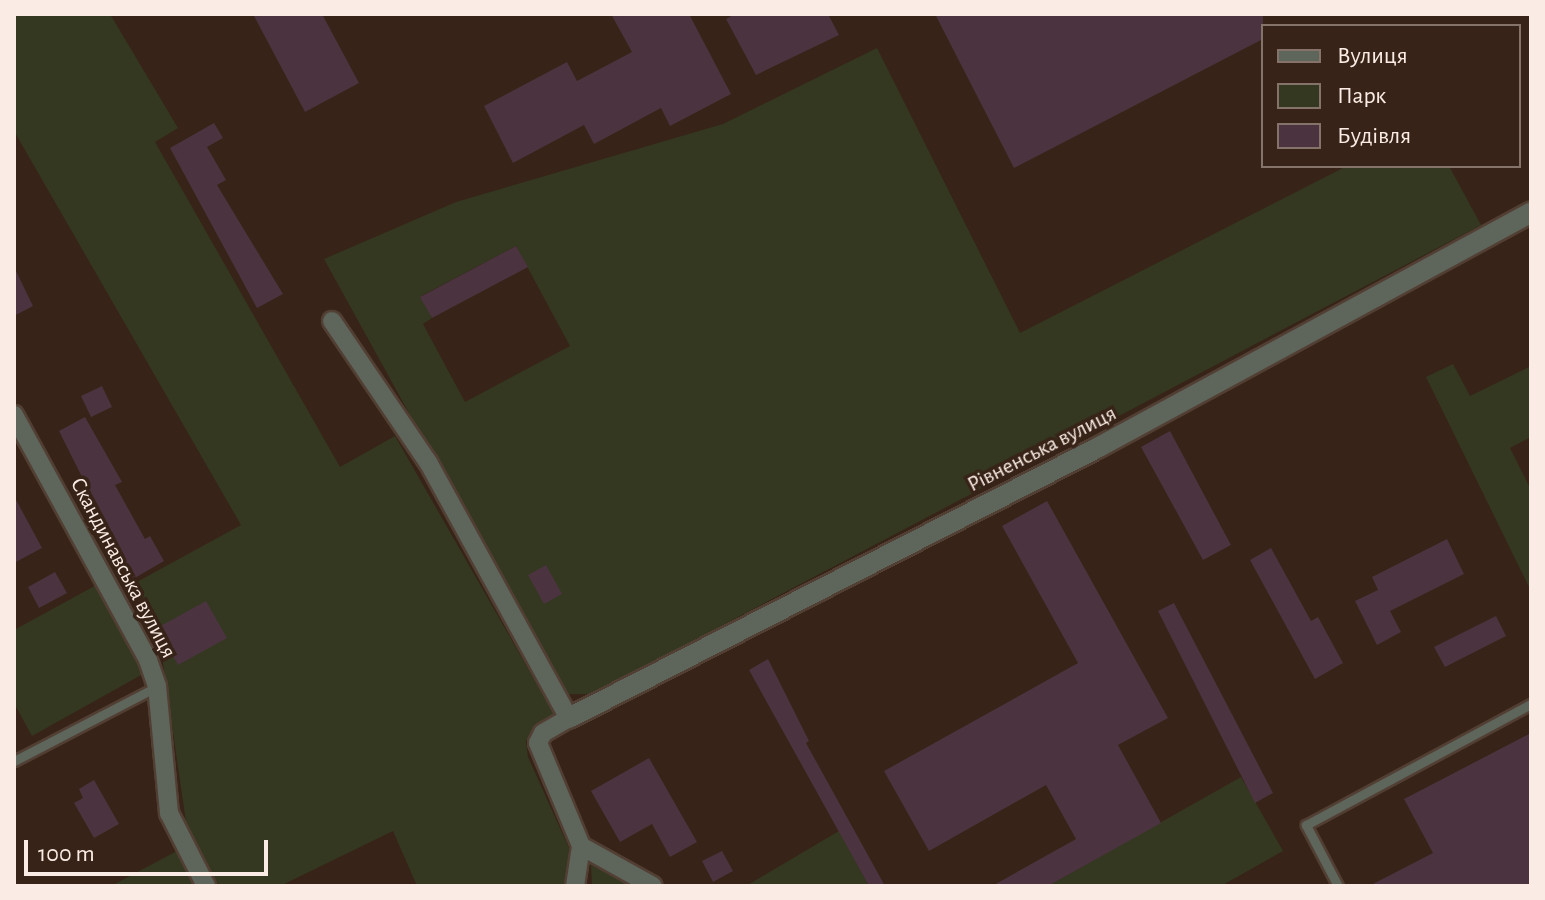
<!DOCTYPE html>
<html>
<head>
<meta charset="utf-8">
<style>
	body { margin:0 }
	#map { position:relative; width:1545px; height:900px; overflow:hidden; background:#372317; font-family:"Alegreya Sans",sans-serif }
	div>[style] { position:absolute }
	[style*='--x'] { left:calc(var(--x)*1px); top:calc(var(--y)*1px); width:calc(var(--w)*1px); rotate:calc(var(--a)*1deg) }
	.green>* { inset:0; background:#343821 }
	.building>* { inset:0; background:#4b343f }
	.roads { filter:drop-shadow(2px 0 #523f34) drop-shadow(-2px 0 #523f34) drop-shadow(0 2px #523f34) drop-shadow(0 -2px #523f34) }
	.service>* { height:9px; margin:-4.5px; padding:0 4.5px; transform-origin:4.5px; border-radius:4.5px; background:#5e655b }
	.minor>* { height:18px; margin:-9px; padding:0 9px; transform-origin:9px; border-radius:9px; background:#5e655b }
	.tertiary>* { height:20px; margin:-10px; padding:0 10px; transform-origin:10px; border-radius:10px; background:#5e655b }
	span { translate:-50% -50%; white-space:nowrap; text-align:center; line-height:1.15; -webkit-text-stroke:7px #372317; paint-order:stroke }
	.street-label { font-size:22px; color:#faece4 }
	.frame { position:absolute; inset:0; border:16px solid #faece4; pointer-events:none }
	.legend { position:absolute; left:1261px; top:24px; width:260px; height:144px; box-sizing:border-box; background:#372317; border:2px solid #857369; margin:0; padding:10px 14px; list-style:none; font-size:24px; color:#faece4 }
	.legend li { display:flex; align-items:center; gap:16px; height:40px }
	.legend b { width:40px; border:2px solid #857369 }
	.scale { position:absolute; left:24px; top:840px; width:244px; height:36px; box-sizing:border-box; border:4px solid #faece4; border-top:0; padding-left:10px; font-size:24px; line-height:28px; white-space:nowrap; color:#faece4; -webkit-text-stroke:6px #372317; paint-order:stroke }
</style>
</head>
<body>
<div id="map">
	<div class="green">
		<div style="clip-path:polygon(14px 14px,110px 14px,178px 128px,155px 142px,340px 467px,395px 436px,554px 714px,535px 724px,526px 741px,528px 757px,569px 848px,567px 886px,417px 886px,393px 831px,280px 886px,219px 886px,186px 822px,162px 656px,124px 589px,241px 525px,14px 131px)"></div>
		<div style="clip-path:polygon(evenodd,877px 48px,1020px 333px,1347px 166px,1449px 166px,1481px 225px,592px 694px,564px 694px,324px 259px,456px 202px,723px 124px,877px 48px,516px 246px,570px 346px,465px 402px,423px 324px,432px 318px,421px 296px,516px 246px)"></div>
		<div style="clip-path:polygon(1453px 364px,1470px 396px,1531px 366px,1531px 437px,1510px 448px,1531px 490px,1529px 587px,1426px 377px)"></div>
		<div style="clip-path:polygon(100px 583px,143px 674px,32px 736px,14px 703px,14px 630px)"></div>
		<div style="clip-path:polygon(1241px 777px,1283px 851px,1221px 886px,1048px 886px)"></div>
		<div style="clip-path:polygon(839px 831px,869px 886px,746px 886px)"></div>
		<div style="clip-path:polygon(177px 851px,194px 886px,111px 886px)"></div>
		<div style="clip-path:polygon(591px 865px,630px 886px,592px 886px)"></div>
	</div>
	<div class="building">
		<div style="clip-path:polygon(253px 14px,322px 14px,359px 83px,305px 112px)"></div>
		<div style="clip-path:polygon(611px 14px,689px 14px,731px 94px,670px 126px,661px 108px,594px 144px,584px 125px,513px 163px,484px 106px,567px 62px,577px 81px,632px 52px)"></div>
		<div style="clip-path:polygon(735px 14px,828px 14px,839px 35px,756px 75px,726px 19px)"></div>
		<div style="clip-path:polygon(935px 14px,1263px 14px,1263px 39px,1014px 168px)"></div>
		<div style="clip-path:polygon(214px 123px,223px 138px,207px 147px,226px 180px,217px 185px,283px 294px,257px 308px,170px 148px)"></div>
		<div style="clip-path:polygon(516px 246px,528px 267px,432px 318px,420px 297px)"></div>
		<div style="clip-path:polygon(14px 267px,33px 306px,14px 316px)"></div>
		<div style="clip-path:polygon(102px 386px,112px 407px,91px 417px,81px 396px)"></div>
		<div style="clip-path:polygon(85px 417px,122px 482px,115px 485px,145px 539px,150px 536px,164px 561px,133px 579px,59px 431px)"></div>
		<div style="clip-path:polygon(1170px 431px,1231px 545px,1203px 560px,1141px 447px)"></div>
		<div style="clip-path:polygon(14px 496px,42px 548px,14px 563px)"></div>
		<div style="clip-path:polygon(1047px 501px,1168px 718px,1118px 745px,1161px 823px,1048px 886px,992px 886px,1076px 839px,1046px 785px,929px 851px,884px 771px,1078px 663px,1002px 526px)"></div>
		<div style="clip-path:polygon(1447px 539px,1464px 574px,1390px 611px,1401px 632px,1377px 645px,1355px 601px,1378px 590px,1372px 577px)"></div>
		<div style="clip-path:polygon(1271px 548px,1311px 621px,1318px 617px,1343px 663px,1315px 679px,1250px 560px)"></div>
		<div style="clip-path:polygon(546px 565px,562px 594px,544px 604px,528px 575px)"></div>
		<div style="clip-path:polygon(55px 572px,67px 593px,39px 608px,28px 587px)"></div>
		<div style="clip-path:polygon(206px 601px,227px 638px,178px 665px,157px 628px)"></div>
		<div style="clip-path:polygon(1174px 603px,1273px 793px,1255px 803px,1158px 611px)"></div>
		<div style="clip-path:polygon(1496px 616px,1506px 636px,1445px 667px,1434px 647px)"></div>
		<div style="clip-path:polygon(768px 659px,809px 741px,806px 743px,885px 886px,869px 886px,749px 670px)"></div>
		<div style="clip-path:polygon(1531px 733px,1531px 886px,1369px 886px,1433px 853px,1404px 799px)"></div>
		<div style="clip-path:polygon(649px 758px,697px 842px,670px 857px,652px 824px,620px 842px,591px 791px)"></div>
		<div style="clip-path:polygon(94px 780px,119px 824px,94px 838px,74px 803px,83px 798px,79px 789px)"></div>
		<div style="clip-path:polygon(722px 851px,733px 871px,713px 882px,702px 861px)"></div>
	</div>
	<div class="roads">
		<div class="service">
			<div style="--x:14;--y:761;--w:160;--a:-27.5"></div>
			<div style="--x:1338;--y:886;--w:69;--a:-117.7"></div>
			<div style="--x:1306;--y:825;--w:255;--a:-28.3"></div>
		</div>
		<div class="minor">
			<div style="--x:332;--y:321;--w:171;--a:55.8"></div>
			<div style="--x:428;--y:462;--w:292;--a:61.2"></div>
			<div style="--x:569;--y:718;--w:30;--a:150"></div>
			<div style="--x:543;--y:733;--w:11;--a:117"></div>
			<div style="--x:538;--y:743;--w:112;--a:67.3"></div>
			<div style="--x:581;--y:846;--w:40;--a:98.5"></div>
			<div style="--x:14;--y:415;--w:279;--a:61.3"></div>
			<div style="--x:148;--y:660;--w:28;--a:71"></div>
			<div style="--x:157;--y:686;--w:128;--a:84.6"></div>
			<div style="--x:169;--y:813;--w:82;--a:63.1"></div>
			<div style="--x:581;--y:846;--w:82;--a:29.1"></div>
		</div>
		<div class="tertiary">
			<div style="--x:569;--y:718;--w:595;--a:-27.08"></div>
			<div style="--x:1099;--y:447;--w:492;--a:-28.5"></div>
		</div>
	</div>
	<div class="street-label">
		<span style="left:1042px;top:449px;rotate:-27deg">Рівненська вулиця</span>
		<span style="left:123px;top:568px;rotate:62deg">Скандинавська вулиця</span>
	</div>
	<div class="frame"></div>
	<ul class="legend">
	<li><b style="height:10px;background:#5e655b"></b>Вулиця</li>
	<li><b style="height:22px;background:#343821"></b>Парк</li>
	<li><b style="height:22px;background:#4b343f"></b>Будівля</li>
	</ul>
	<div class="scale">100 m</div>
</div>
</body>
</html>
